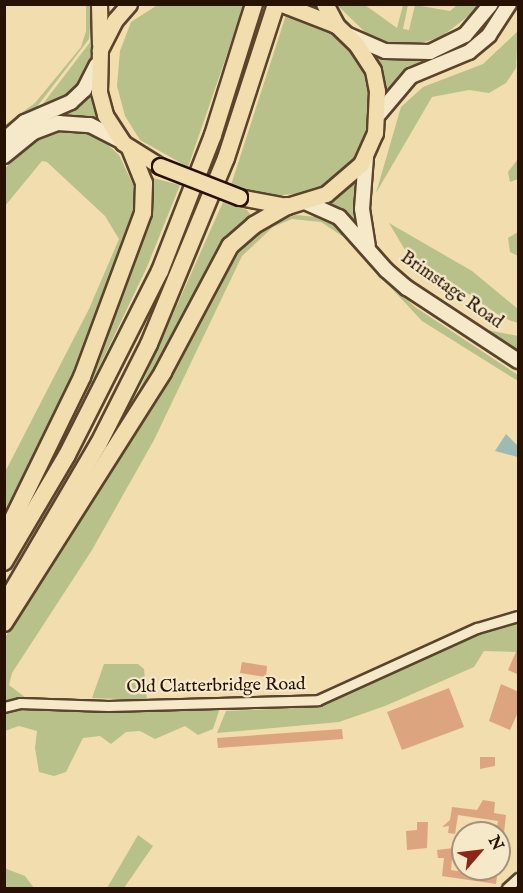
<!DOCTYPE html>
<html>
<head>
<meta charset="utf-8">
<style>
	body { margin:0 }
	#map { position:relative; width:523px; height:893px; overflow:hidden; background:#f1ddae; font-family:"IM FELL English",serif }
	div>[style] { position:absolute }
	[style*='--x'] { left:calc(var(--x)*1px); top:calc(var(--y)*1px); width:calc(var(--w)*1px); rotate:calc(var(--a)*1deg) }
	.green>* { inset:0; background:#b9c18b }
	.water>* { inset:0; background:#9ebab4 }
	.building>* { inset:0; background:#dda57f }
	.roads { filter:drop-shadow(2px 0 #5a442c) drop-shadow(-2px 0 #5a442c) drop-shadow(0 2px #5a442c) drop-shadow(0 -2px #5a442c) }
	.street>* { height:9px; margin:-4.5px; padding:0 4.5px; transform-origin:4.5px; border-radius:4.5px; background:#f6e9ca }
	.secondary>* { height:14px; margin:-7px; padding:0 7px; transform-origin:7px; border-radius:7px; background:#f6e9ca }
	.primary>* { height:15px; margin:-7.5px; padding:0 7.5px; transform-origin:7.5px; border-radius:7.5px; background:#f1ddae }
	.highway>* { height:16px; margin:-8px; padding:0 8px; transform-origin:8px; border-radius:8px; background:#f1ddae }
	.bridges { filter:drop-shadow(2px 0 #271100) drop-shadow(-2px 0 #271100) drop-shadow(0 2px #271100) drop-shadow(0 -2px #271100) }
	.primary-bridge>* { height:15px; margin:-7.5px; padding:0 7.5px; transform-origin:7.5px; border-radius:7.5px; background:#f1ddae }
	span { translate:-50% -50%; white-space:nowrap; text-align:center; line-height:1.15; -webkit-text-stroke:4.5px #f6e9ca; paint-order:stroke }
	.street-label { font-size:18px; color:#271100 }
	.frame { position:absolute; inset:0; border:6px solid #271100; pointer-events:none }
	.north { position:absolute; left:451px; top:821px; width:60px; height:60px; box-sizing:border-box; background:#f6e9ca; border:2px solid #a39379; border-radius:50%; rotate:62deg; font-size:16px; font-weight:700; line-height:24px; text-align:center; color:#271100 }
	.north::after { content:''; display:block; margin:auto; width:21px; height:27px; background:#8f2418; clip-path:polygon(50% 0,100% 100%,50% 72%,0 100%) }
</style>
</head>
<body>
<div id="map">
	<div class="green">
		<div style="clip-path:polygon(159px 4px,244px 5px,188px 167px,140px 140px,125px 116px,117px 86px,120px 51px,131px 22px)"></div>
		<div style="clip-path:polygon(86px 5px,92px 5px,89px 39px,36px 108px,5px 130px,5px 125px,35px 103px,81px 47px,86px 31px)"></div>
		<div style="clip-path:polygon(337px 5px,365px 5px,397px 28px,403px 5px,408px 5px,403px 29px,409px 30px,415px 5px,450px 11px,457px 5px,483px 5px,441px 37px,414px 45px,389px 44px,366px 33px)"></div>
		<div style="clip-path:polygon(498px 5px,502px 5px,500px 10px,469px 45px,413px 68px,386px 94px,376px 54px,413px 60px,444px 54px,469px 41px)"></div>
		<div style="clip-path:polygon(286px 15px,323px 28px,351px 49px,369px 82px,371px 128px,356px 159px,330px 183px,306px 193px,270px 196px,231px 185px)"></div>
		<div style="clip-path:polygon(518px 31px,516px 68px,506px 83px,489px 93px,469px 90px,432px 97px,376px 193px,401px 107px,423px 87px,483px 64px)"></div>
		<div style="clip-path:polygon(94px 32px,91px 66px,82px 90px,44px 109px,42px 105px,91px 41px)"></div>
		<div style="clip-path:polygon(92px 91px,103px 124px,49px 120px,77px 107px)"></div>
		<div style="clip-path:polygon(76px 131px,100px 138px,119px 155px,136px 191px,136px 216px,62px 399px,5px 515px,5px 472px,89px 309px,119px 239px,105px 216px,47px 162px,42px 161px,5px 206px,5px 168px,46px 133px)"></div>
		<div style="clip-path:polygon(518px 159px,518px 179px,510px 182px,508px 172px)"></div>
		<div style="clip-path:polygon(153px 178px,180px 185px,147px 267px,93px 380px,63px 433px,153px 213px)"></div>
		<div style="clip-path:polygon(354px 182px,356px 222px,354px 224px,324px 203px)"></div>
		<div style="clip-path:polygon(223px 202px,247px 210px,253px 218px,145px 391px,140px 388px)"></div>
		<div style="clip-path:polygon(296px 215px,327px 218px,351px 242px,321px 222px,292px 219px,273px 227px,242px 256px,154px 440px,92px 550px,12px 673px,9px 685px,26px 698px,5px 703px,4px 639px,172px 371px,241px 241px,274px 221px)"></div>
		<div style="clip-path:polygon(389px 223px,472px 271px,518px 309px,518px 323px,503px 318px,405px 250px)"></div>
		<div style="clip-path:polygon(518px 232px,518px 256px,510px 252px,508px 238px)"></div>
		<div style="clip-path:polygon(381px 277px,415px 307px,518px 375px,518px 381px,422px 321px)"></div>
		<div style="clip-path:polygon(487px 330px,518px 336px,518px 351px)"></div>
		<div style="clip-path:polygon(518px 620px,518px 652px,484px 651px,474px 667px,385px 706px,339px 722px,217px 733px,226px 711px,318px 707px,476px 633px)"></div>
		<div style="clip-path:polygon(104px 664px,138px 664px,144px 669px,147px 700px,92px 698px)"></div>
		<div style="clip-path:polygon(19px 708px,220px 708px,213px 729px,198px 735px,185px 726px,155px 739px,140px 731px,126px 732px,111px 744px,100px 736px,83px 738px,66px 772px,54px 776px,39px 772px,35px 748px,37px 731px,19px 726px,5px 731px,4px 713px)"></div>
		<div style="clip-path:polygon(138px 835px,153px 846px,124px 888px,107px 888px)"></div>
		<div style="clip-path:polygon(4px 868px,25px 876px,34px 888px,5px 888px)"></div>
	</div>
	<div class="water">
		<div style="clip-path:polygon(506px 434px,518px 446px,518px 457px,495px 451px)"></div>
	</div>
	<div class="building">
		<div style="clip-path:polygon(519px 645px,519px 675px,508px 670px)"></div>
		<div style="clip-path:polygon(242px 662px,267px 666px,266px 677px,240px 673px)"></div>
		<div style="clip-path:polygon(501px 684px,519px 692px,519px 710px,510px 730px,489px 721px)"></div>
		<div style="clip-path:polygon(449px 688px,464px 727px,402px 750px,387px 712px)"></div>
		<div style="clip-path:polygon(342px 729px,343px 739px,218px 748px,217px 738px)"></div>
		<div style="clip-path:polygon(480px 757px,495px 757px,495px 766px,480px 769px)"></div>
		<div style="clip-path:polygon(483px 800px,495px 802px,494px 813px,506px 815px,504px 833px,496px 833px,498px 821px,458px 815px,455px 834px,448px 833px,449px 826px,442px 827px,450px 820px,452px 807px,477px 810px)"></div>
		<div style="clip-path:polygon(417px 822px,428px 822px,427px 848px,407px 850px,406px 831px,417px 830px)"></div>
		<div style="clip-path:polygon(453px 848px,451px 870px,490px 876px,491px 869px,498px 869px,496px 884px,442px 876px,444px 858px,438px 858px,437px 850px)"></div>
	</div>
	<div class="roads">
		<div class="street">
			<div style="--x:4;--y:707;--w:16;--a:-14"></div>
			<div style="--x:20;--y:703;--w:88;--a:2"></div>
			<div style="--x:108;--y:706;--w:210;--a:-1.6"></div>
			<div style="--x:318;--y:700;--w:175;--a:-24.4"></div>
			<div style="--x:477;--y:628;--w:43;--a:-16.3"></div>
			<div style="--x:507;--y:888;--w:15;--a:-42"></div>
		</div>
		<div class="secondary">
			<div style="--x:348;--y:35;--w:40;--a:23.4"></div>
			<div style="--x:385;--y:51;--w:45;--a:1.3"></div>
			<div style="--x:430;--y:52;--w:39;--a:-26"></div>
			<div style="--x:465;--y:35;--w:40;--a:-50"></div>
			<div style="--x:378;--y:115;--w:51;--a:-49.8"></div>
			<div style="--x:411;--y:76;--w:63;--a:-22.5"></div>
			<div style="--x:469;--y:52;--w:26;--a:-40"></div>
			<div style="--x:489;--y:35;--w:37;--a:-57"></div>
			<div style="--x:4;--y:140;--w:28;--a:-41"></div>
			<div style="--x:25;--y:122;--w:50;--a:-23.5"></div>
			<div style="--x:71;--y:102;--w:18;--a:-43"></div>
			<div style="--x:84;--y:90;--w:28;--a:-63"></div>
			<div style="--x:4;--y:156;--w:38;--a:-39"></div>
			<div style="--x:34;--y:132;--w:26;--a:-21"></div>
			<div style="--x:58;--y:123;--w:32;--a:4"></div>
			<div style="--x:90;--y:125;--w:35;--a:27"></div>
			<div style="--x:366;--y:157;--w:52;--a:94.4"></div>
			<div style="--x:362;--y:209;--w:37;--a:81"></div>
			<div style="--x:305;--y:202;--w:37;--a:24"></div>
			<div style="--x:339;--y:217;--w:71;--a:48.4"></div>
			<div style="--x:386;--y:270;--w:28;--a:41"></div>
			<div style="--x:407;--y:288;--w:133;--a:33.3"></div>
		</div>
		<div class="primary">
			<div style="--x:99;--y:4;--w:40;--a:88.6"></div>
			<div style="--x:129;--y:4;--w:21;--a:131"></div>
			<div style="--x:115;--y:20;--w:34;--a:117"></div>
			<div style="--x:100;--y:50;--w:42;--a:91.4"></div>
			<div style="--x:99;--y:92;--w:24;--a:75"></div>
			<div style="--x:105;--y:115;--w:33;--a:57"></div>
			<div style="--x:123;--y:143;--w:44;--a:31.9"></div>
			<div style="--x:239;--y:197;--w:49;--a:10.6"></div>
			<div style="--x:287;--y:206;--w:41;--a:-17.1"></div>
			<div style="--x:326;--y:194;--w:46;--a:-40.6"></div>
			<div style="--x:361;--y:164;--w:34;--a:-66"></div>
			<div style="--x:375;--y:133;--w:42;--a:-87.3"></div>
			<div style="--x:377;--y:91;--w:21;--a:-101"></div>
			<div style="--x:373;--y:70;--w:30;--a:-123"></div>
			<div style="--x:357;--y:45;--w:29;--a:-136"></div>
			<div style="--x:336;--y:25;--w:58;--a:-158.7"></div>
		</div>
		<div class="highway">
			<div style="--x:325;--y:4;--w:24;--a:62"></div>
			<div style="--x:4;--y:537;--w:178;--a:-64"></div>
			<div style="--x:82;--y:377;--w:175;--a:-69.6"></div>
			<div style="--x:143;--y:213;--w:30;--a:-88"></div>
			<div style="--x:144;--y:183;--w:37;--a:-112"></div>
			<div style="--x:4;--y:562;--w:124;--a:-59.5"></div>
			<div style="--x:67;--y:455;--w:206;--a:-63.2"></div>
			<div style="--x:160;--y:271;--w:146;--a:-68.7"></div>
			<div style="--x:213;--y:135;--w:137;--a:-72.6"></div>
			<div style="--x:4;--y:605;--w:186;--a:-59.6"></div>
			<div style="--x:98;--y:445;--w:113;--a:-63.2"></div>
			<div style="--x:149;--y:344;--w:201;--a:-67.5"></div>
			<div style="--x:226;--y:158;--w:162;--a:-72"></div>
			<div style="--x:4;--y:623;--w:297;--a:-57.6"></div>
			<div style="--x:163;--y:372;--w:143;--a:-62"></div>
			<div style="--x:230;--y:246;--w:32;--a:-41"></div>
			<div style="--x:254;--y:225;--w:38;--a:-30"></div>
		</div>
	</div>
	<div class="bridges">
		<div class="primary-bridge">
			<div style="--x:160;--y:166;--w:85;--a:21.4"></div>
		</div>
	</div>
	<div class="street-label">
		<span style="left:451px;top:291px;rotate:35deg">Brimstage Road</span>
		<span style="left:216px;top:687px;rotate:-1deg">Old Clatterbridge Road</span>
	</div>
	<div class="frame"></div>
	<div class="north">N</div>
</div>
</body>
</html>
